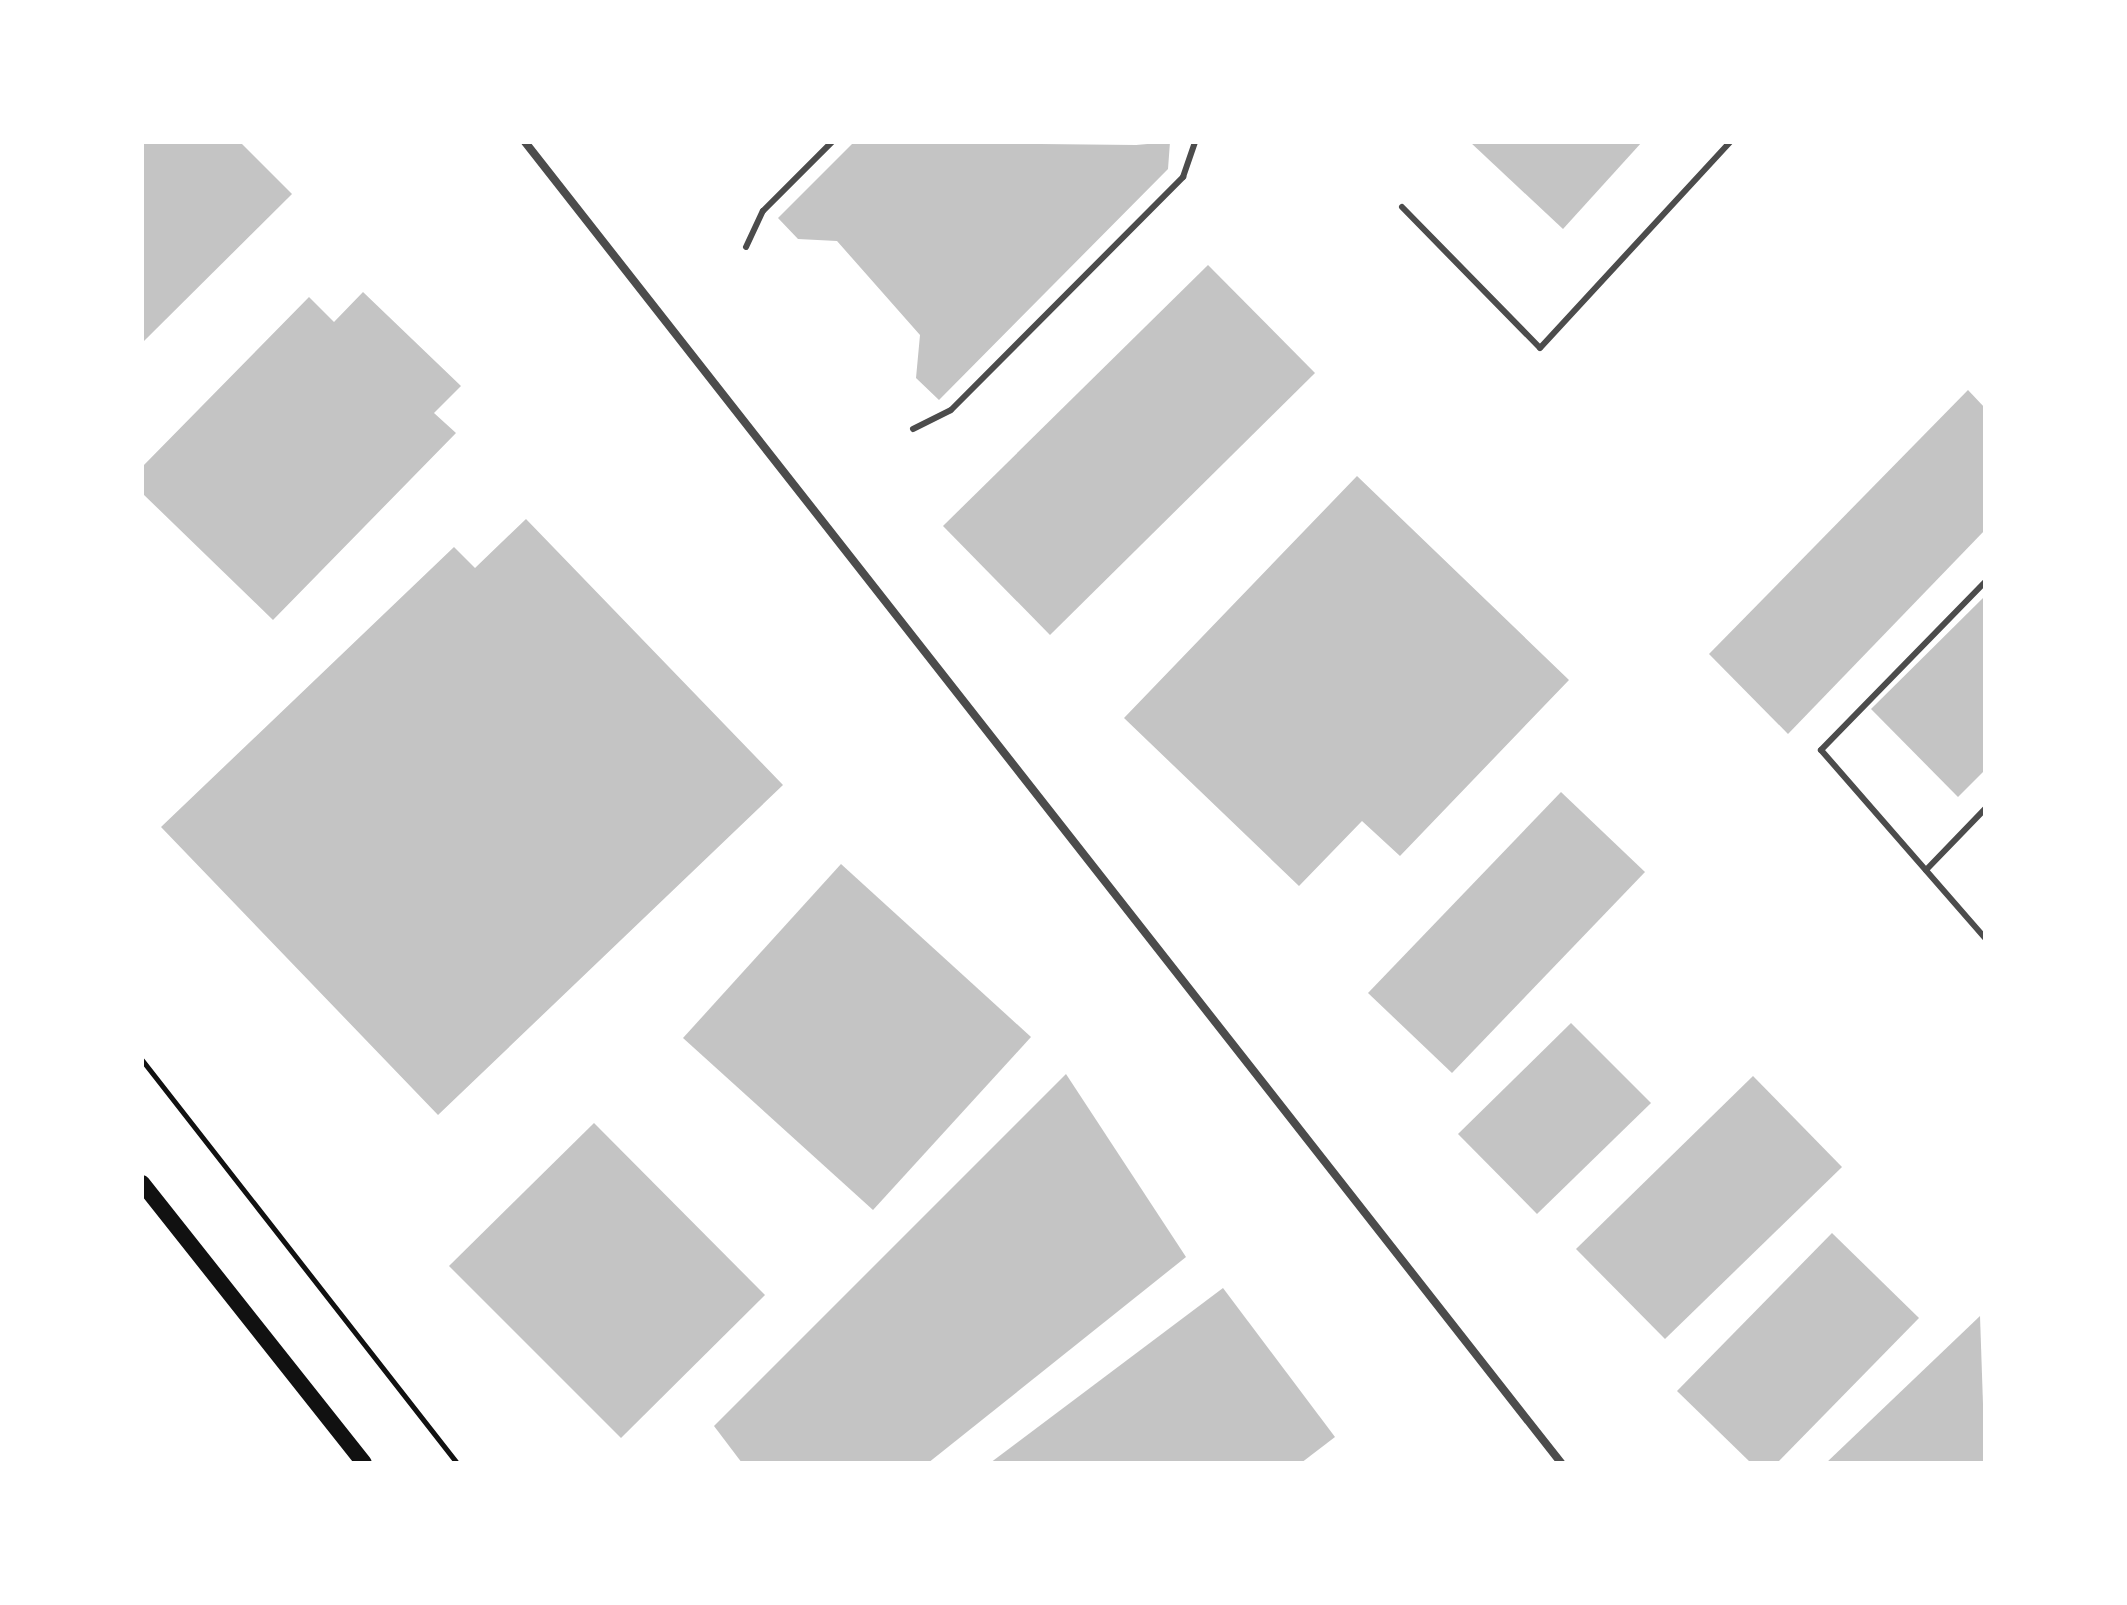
<!DOCTYPE html>
<html>
<head>
<meta charset="utf-8">
<style>
	body { margin:0 }
	#map { position:relative; width:2127px; height:1605px; overflow:hidden; background:#fff; font-family:"Public Sans",sans-serif }
	div>[style] { position:absolute }
	[style*='--x'] { left:calc(var(--x)*1px); top:calc(var(--y)*1px); width:calc(var(--w)*1px); rotate:calc(var(--a)*1deg) }
	.building>* { inset:0; background:#c4c4c4 }
	.path>* { height:5px; margin:-2.5px; padding:0 2.5px; transform-origin:2.5px; border-radius:2.5px; background:#111 }
	.service>* { height:6px; margin:-3px; padding:0 3px; transform-origin:3px; border-radius:3px; background:#4c4c4c }
	.minor>* { height:8px; margin:-4px; padding:0 4px; transform-origin:4px; border-radius:4px; background:#4c4c4c }
	.secondary>* { height:16px; margin:-8px; padding:0 8px; transform-origin:8px; border-radius:8px; background:#111 }
	span { translate:-50% -50%; white-space:nowrap; text-align:center; line-height:1.15; -webkit-text-stroke:8px #fff; paint-order:stroke }
	.frame { position:absolute; inset:0; border:144px solid #fff; pointer-events:none }
</style>
</head>
<body>
<div id="map">
	<div class="building">
		<div style="clip-path:polygon(142px 142px,240px 142px,292px 194px,142px 343px)"></div>
		<div style="clip-path:polygon(854px 142px,1136px 145px,1170px 142px,1168px 169px,939px 400px,916px 378px,920px 335px,837px 241px,798px 239px,778px 218px)"></div>
		<div style="clip-path:polygon(1470px 142px,1642px 142px,1563px 229px)"></div>
		<div style="clip-path:polygon(1208px 265px,1315px 373px,1050px 635px,943px 526px)"></div>
		<div style="clip-path:polygon(363px 292px,461px 386px,434px 413px,456px 433px,273px 620px,142px 493px,142px 467px,309px 297px,334px 322px)"></div>
		<div style="clip-path:polygon(1968px 390px,1985px 408px,1985px 530px,1788px 734px,1709px 654px)"></div>
		<div style="clip-path:polygon(1357px 476px,1569px 680px,1400px 856px,1362px 821px,1299px 886px,1124px 718px)"></div>
		<div style="clip-path:polygon(526px 519px,783px 785px,438px 1115px,161px 827px,454px 547px,475px 568px)"></div>
		<div style="clip-path:polygon(1985px 596px,1985px 770px,1958px 797px,1871px 709px)"></div>
		<div style="clip-path:polygon(1561px 792px,1645px 872px,1452px 1073px,1368px 993px)"></div>
		<div style="clip-path:polygon(841px 864px,1031px 1037px,873px 1210px,683px 1038px)"></div>
		<div style="clip-path:polygon(1571px 1023px,1651px 1103px,1537px 1214px,1458px 1134px)"></div>
		<div style="clip-path:polygon(1066px 1074px,1186px 1257px,928px 1463px,742px 1463px,714px 1426px)"></div>
		<div style="clip-path:polygon(1753px 1076px,1842px 1167px,1665px 1339px,1576px 1249px)"></div>
		<div style="clip-path:polygon(594px 1123px,765px 1295px,621px 1438px,449px 1266px)"></div>
		<div style="clip-path:polygon(1832px 1233px,1919px 1318px,1777px 1463px,1751px 1463px,1677px 1391px)"></div>
		<div style="clip-path:polygon(1223px 1288px,1335px 1437px,1301px 1463px,990px 1463px)"></div>
		<div style="clip-path:polygon(1980px 1316px,1985px 1463px,1826px 1463px)"></div>
	</div>
	<div class="path">
		<div style="--x:142;--y:1060;--w:512;--a:51.99"></div>
	</div>
	<div class="service">
		<div style="--x:1402;--y:207;--w:197;--a:45.6"></div>
		<div style="--x:1540;--y:348;--w:280;--a:-47.3"></div>
		<div style="--x:746;--y:247;--w:40;--a:-65"></div>
		<div style="--x:763;--y:211;--w:98;--a:-45"></div>
		<div style="--x:913;--y:429;--w:42;--a:-26.6"></div>
		<div style="--x:951;--y:410;--w:329;--a:-45.1"></div>
		<div style="--x:1183;--y:177;--w:37;--a:-71"></div>
		<div style="--x:1985;--y:582;--w:235;--a:134.3"></div>
		<div style="--x:1821;--y:750;--w:249;--a:48.9"></div>
		<div style="--x:1926;--y:870;--w:85;--a:-46"></div>
	</div>
	<div class="minor">
		<div style="--x:525;--y:142;--w:1679;--a:51.89"></div>
	</div>
	<div class="secondary">
		<div style="--x:142;--y:1183;--w:357;--a:51.6"></div>
	</div>
	<div class="frame"></div>
</div>
</body>
</html>
